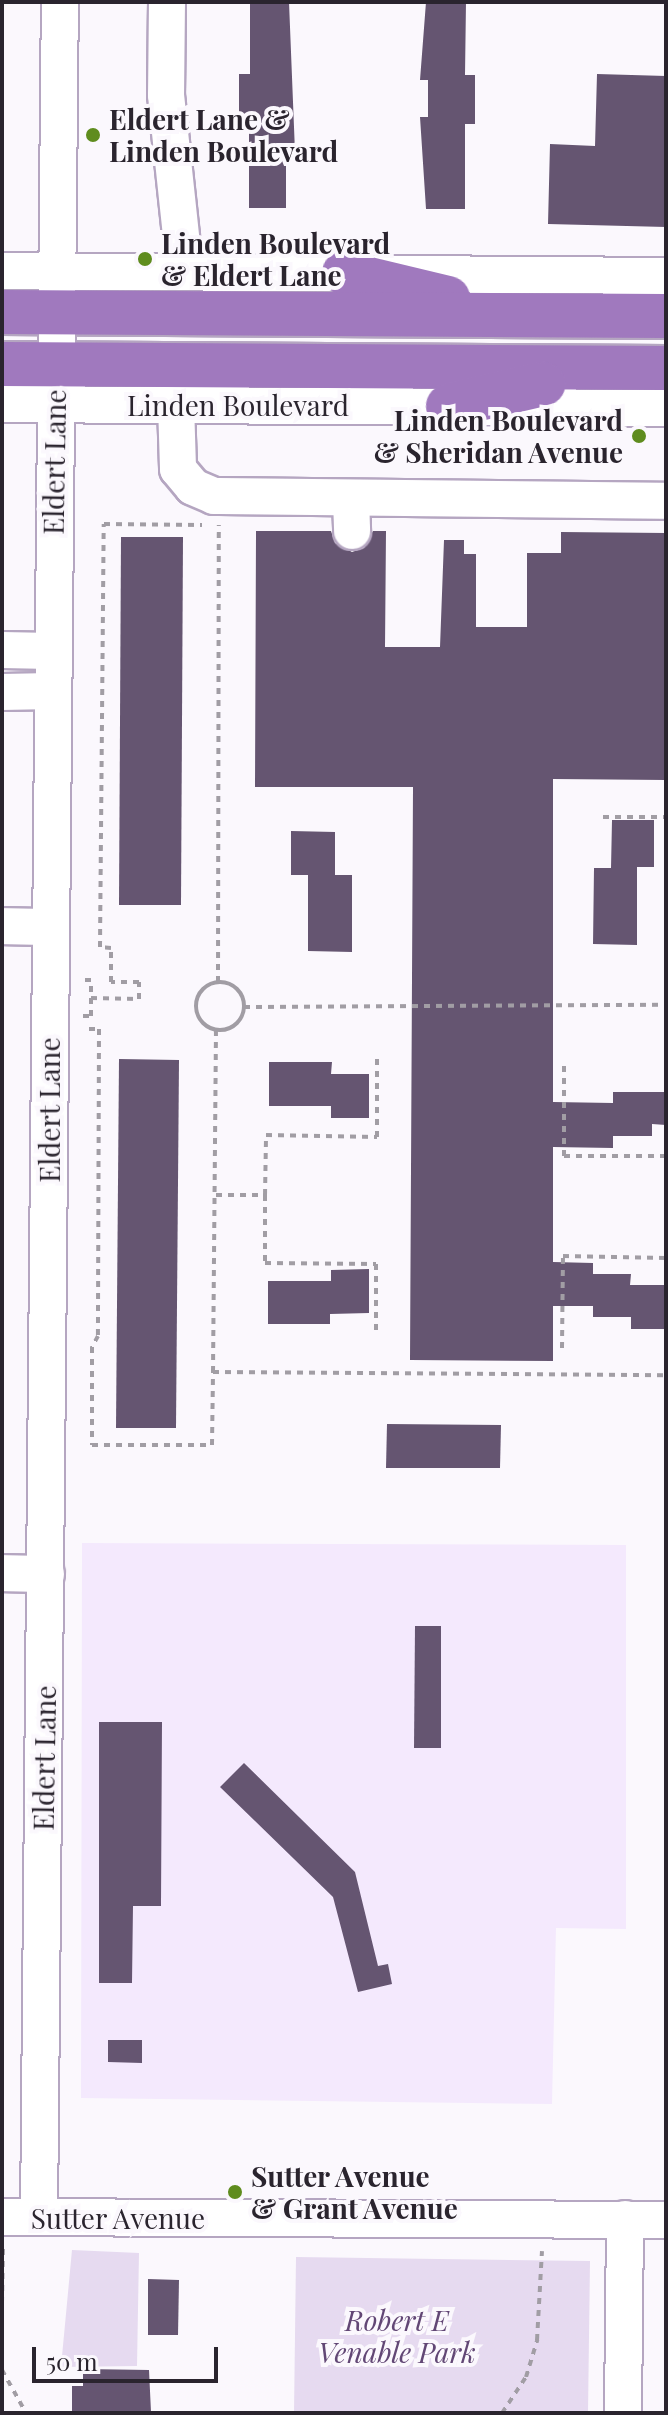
<!DOCTYPE html>
<html>
<head>
<meta charset="utf-8">
<style>
	body { margin:0 }
	#map { position:relative; width:668px; height:2415px; overflow:hidden; background:#fbf8fd; font-family:"Playfair Display",serif }
	div>[style] { position:absolute }
	[style*='--x'] { left:calc(var(--x)*1px); top:calc(var(--y)*1px); width:calc(var(--w)*1px); rotate:calc(var(--a)*1deg) }
	.built>* { inset:0; background:#f4e9fd }
	.green>* { inset:0; background:#e6daf0 }
	.building>* { inset:0; background:#655571 }
	.path>* { height:4px; margin-top:-2px; transform-origin:0; background:repeating-linear-gradient(90deg,#a19da4 0 6px,transparent 0 12px) }
	.path>.ring { margin:-2px; padding:0; box-sizing:content-box; background:none; border:4px solid #a19da4; border-radius:50% }
	.roads { filter:drop-shadow(2px 0 #b5a6c1) drop-shadow(-2px 0 #b5a6c1) drop-shadow(0 2px #b5a6c1) drop-shadow(0 -2px #b5a6c1) }
	.minor>* { height:36px; margin:-18px; padding:0 18px; transform-origin:18px; border-radius:18px; background:#fff }
	.highway>* { height:44px; margin:-22px; padding:0 22px; transform-origin:22px; border-radius:22px; background:#a079be }
	.dots>* { width:22px; height:22px; translate:-50% -50%; box-sizing:border-box; border:4px solid #fbf8fd; border-radius:50% }
	span { translate:-50% -50%; white-space:nowrap; text-align:center; line-height:1.15; -webkit-text-stroke:8px #fbf8fd; paint-order:stroke }
	.poi-label { font-size:28px; color:#2a242e; font-weight:700 }
	.left { translate:0 -50%; text-align:left }
	.right { translate:-100% -50%; text-align:right }
	.street-label { font-size:28px; color:#2a242e }
	.park-label { font-size:28px; color:#624775; font-style:italic }
	.frame { position:absolute; inset:0; border:4px solid #2a242e; pointer-events:none }
	.scale { position:absolute; left:32px; top:2347px; width:186px; height:36px; box-sizing:border-box; border:4px solid #2a242e; border-top:0; padding-left:10px; font-size:24px; line-height:28px; white-space:nowrap; color:#2a242e; -webkit-text-stroke:6px #fbf8fd; paint-order:stroke }
</style>
</head>
<body>
<div id="map">
	<div class="built">
		<div style="clip-path:polygon(82px 1543px,626px 1545px,626px 1929px,556px 1928px,552px 2104px,81px 2098px)"></div>
	</div>
	<div class="green">
		<div style="clip-path:polygon(72px 2250px,139px 2253px,137px 2366px,61px 2367px)"></div>
		<div style="clip-path:polygon(296px 2257px,590px 2261px,588px 2413px,294px 2413px)"></div>
	</div>
	<div class="building">
		<div style="clip-path:polygon(250px 2px,289px 2px,295px 152px,286px 152px,286px 208px,249px 208px,249px 121px,239px 121px,239px 74px,250px 74px)"></div>
		<div style="clip-path:polygon(426px 2px,466px 2px,465px 75px,475px 75px,475px 124px,465px 124px,465px 209px,426px 209px,420px 117px,428px 117px,428px 80px,420px 80px)"></div>
		<div style="clip-path:polygon(597px 74px,666px 76px,666px 227px,548px 224px,550px 144px,595px 146px)"></div>
		<div style="clip-path:polygon(256px 531px,331px 531px,335px 543px,352px 552px,364px 548px,373px 531px,386px 531px,385px 647px,440px 647px,444px 540px,464px 540px,464px 554px,476px 554px,476px 627px,527px 627px,527px 553px,561px 553px,561px 532px,666px 533px,666px 780px,553px 779px,553px 1102px,613px 1103px,613px 1092px,666px 1092px,666px 1125px,652px 1124px,652px 1136px,613px 1136px,613px 1148px,553px 1147px,553px 1262px,593px 1263px,593px 1274px,631px 1274px,630px 1285px,666px 1285px,666px 1329px,631px 1329px,631px 1317px,593px 1317px,593px 1306px,553px 1306px,553px 1361px,410px 1360px,413px 787px,255px 787px)"></div>
		<div style="clip-path:polygon(121px 537px,183px 537px,181px 905px,119px 905px)"></div>
		<div style="clip-path:polygon(612px 820px,654px 820px,654px 867px,637px 867px,637px 945px,593px 944px,594px 868px,611px 868px)"></div>
		<div style="clip-path:polygon(291px 831px,335px 832px,335px 875px,352px 875px,352px 952px,308px 951px,308px 875px,291px 875px)"></div>
		<div style="clip-path:polygon(119px 1059px,179px 1060px,176px 1428px,116px 1428px)"></div>
		<div style="clip-path:polygon(269px 1062px,332px 1062px,331px 1074px,369px 1074px,369px 1118px,331px 1118px,331px 1106px,269px 1106px)"></div>
		<div style="clip-path:polygon(369px 1269px,369px 1313px,330px 1314px,330px 1324px,268px 1324px,268px 1281px,331px 1281px,331px 1270px)"></div>
		<div style="clip-path:polygon(387px 1424px,501px 1425px,500px 1468px,386px 1468px)"></div>
		<div style="clip-path:polygon(415px 1626px,441px 1626px,441px 1748px,414px 1748px)"></div>
		<div style="clip-path:polygon(99px 1722px,162px 1722px,161px 1906px,133px 1906px,132px 1983px,99px 1983px)"></div>
		<div style="clip-path:polygon(244px 1763px,355px 1872px,378px 1966px,388px 1964px,392px 1984px,358px 1992px,333px 1897px,220px 1787px)"></div>
		<div style="clip-path:polygon(108px 2040px,142px 2040px,142px 2063px,108px 2062px)"></div>
		<div style="clip-path:polygon(148px 2279px,179px 2280px,178px 2335px,148px 2335px)"></div>
		<div style="clip-path:polygon(83px 2369px,149px 2370px,151px 2412px,72px 2413px,72px 2386px,83px 2386px)"></div>
	</div>
	<div class="path">
		<div style="--x:603;--y:817;--w:63;--a:0"></div>
		<div class="ring" style="left:196px;top:982px;width:44px;height:44px"></div>
		<div style="--x:218;--y:982;--w:457;--a:-89.9"></div>
		<div style="--x:91;--y:998;--w:48;--a:1.2"></div>
		<div style="--x:139;--y:999;--w:17;--a:-90"></div>
		<div style="--x:139;--y:982;--w:28;--a:180"></div>
		<div style="--x:111;--y:982;--w:34;--a:-90"></div>
		<div style="--x:111;--y:948;--w:11;--a:-175"></div>
		<div style="--x:100;--y:947;--w:423;--a:-89.5"></div>
		<div style="--x:104;--y:524;--w:98;--a:0.6"></div>
		<div style="--x:244;--y:1007;--w:422;--a:-0.3"></div>
		<div style="--x:83;--y:1016;--w:8;--a:0"></div>
		<div style="--x:91;--y:1016;--w:36;--a:-90"></div>
		<div style="--x:91;--y:980;--w:7;--a:180"></div>
		<div style="--x:89;--y:1029;--w:10;--a:0"></div>
		<div style="--x:99;--y:1029;--w:307;--a:90.2"></div>
		<div style="--x:98;--y:1336;--w:13;--a:119"></div>
		<div style="--x:92;--y:1347;--w:98;--a:90"></div>
		<div style="--x:92;--y:1445;--w:120;--a:0"></div>
		<div style="--x:212;--y:1445;--w:73;--a:-89.2"></div>
		<div style="--x:213;--y:1372;--w:453;--a:0.4"></div>
		<div style="--x:564;--y:1066;--w:90;--a:90"></div>
		<div style="--x:564;--y:1156;--w:102;--a:0"></div>
		<div style="--x:216;--y:1195;--w:49;--a:0"></div>
		<div style="--x:265;--y:1195;--w:68;--a:90"></div>
		<div style="--x:265;--y:1263;--w:111;--a:0.5"></div>
		<div style="--x:376;--y:1264;--w:68;--a:90"></div>
		<div style="--x:265;--y:1195;--w:60;--a:-89"></div>
		<div style="--x:266;--y:1135;--w:111;--a:1"></div>
		<div style="--x:377;--y:1137;--w:84;--a:-90"></div>
		<div style="--x:562;--y:1348;--w:92;--a:-89.4"></div>
		<div style="--x:563;--y:1256;--w:103;--a:1.1"></div>
		<div style="--x:213;--y:1372;--w:343;--a:-89.5"></div>
		<div style="--x:2;--y:2303;--w:56;--a:-89"></div>
		<div style="--x:2;--y:2370;--w:49;--a:60.8"></div>
		<div style="--x:502;--y:2413;--w:43;--a:-56.3"></div>
		<div style="--x:526;--y:2377;--w:39;--a:-73"></div>
		<div style="--x:537;--y:2340;--w:89;--a:-86.8"></div>
	</div>
	<div class="roads">
		<div class="minor">
			<div style="--x:167;--y:2;--w:93;--a:90.6"></div>
			<div style="--x:166;--y:95;--w:178;--a:83.9"></div>
			<div style="--x:2;--y:271;--w:664;--a:0.43"></div>
			<div style="--x:2;--y:404;--w:664;--a:0.35"></div>
			<div style="--x:176;--y:404;--w:65;--a:88.2"></div>
			<div style="--x:178;--y:469;--w:23;--a:50"></div>
			<div style="--x:193;--y:487;--w:23;--a:23"></div>
			<div style="--x:214;--y:496;--w:452;--a:0.6"></div>
			<div style="--x:351;--y:499;--w:32;--a:88"></div>
			<div style="--x:2;--y:650;--w:50;--a:1.1"></div>
			<div style="--x:2;--y:692;--w:50;--a:-1.1"></div>
			<div style="--x:2;--y:926;--w:48;--a:1.2"></div>
			<div style="--x:2;--y:1573;--w:44;--a:1.3"></div>
			<div style="--x:2;--y:2217;--w:664;--a:0.26"></div>
			<div style="--x:39;--y:2217;--w:2215;--a:-89.46"></div>
			<div style="--x:623;--y:2413;--w:194;--a:-89.4"></div>
		</div>
		<div class="highway">
			<div style="--x:344;--y:273;--w:107;--a:13.5"></div>
			<div style="--x:2;--y:312;--w:664;--a:0.35"></div>
			<div style="--x:2;--y:364;--w:664;--a:0.35"></div>
			<div style="--x:448;--y:406;--w:98;--a:-13"></div>
		</div>
	</div>
	<div class="dots">
		<div style="left:93px;top:135px;background:#5f8c1e"></div>
		<div style="left:145px;top:259px;background:#5f8c1e"></div>
		<div style="left:639px;top:436px;background:#5f8c1e"></div>
		<div style="left:235px;top:2192px;background:#5f8c1e"></div>
	</div>
	<div class="poi-label">
		<span class="left" style="left:109px;top:135px">Eldert Lane &amp;<br>Linden Boulevard</span>
		<span class="left" style="left:161px;top:259px">Linden Boulevard<br>&amp; Eldert Lane</span>
		<span class="right" style="left:623px;top:436px">Linden Boulevard<br>&amp; Sheridan Avenue</span>
		<span class="left" style="left:251px;top:2192px">Sutter Avenue<br>&amp; Grant Avenue</span>
	</div>
	<div class="street-label">
		<span style="left:238px;top:405px">Linden Boulevard</span>
		<span style="left:54px;top:462px;rotate:-89deg">Eldert Lane</span>
		<span style="left:49px;top:1110px;rotate:-90deg">Eldert Lane</span>
		<span style="left:44px;top:1758px;rotate:-89deg">Eldert Lane</span>
		<span style="left:118px;top:2218px">Sutter Avenue</span>
	</div>
	<div class="park-label">
		<span style="left:397px;top:2336px">Robert E<br>Venable Park</span>
	</div>
	<div class="frame"></div>
	<div class="scale">50 m</div>
</div>
</body>
</html>
